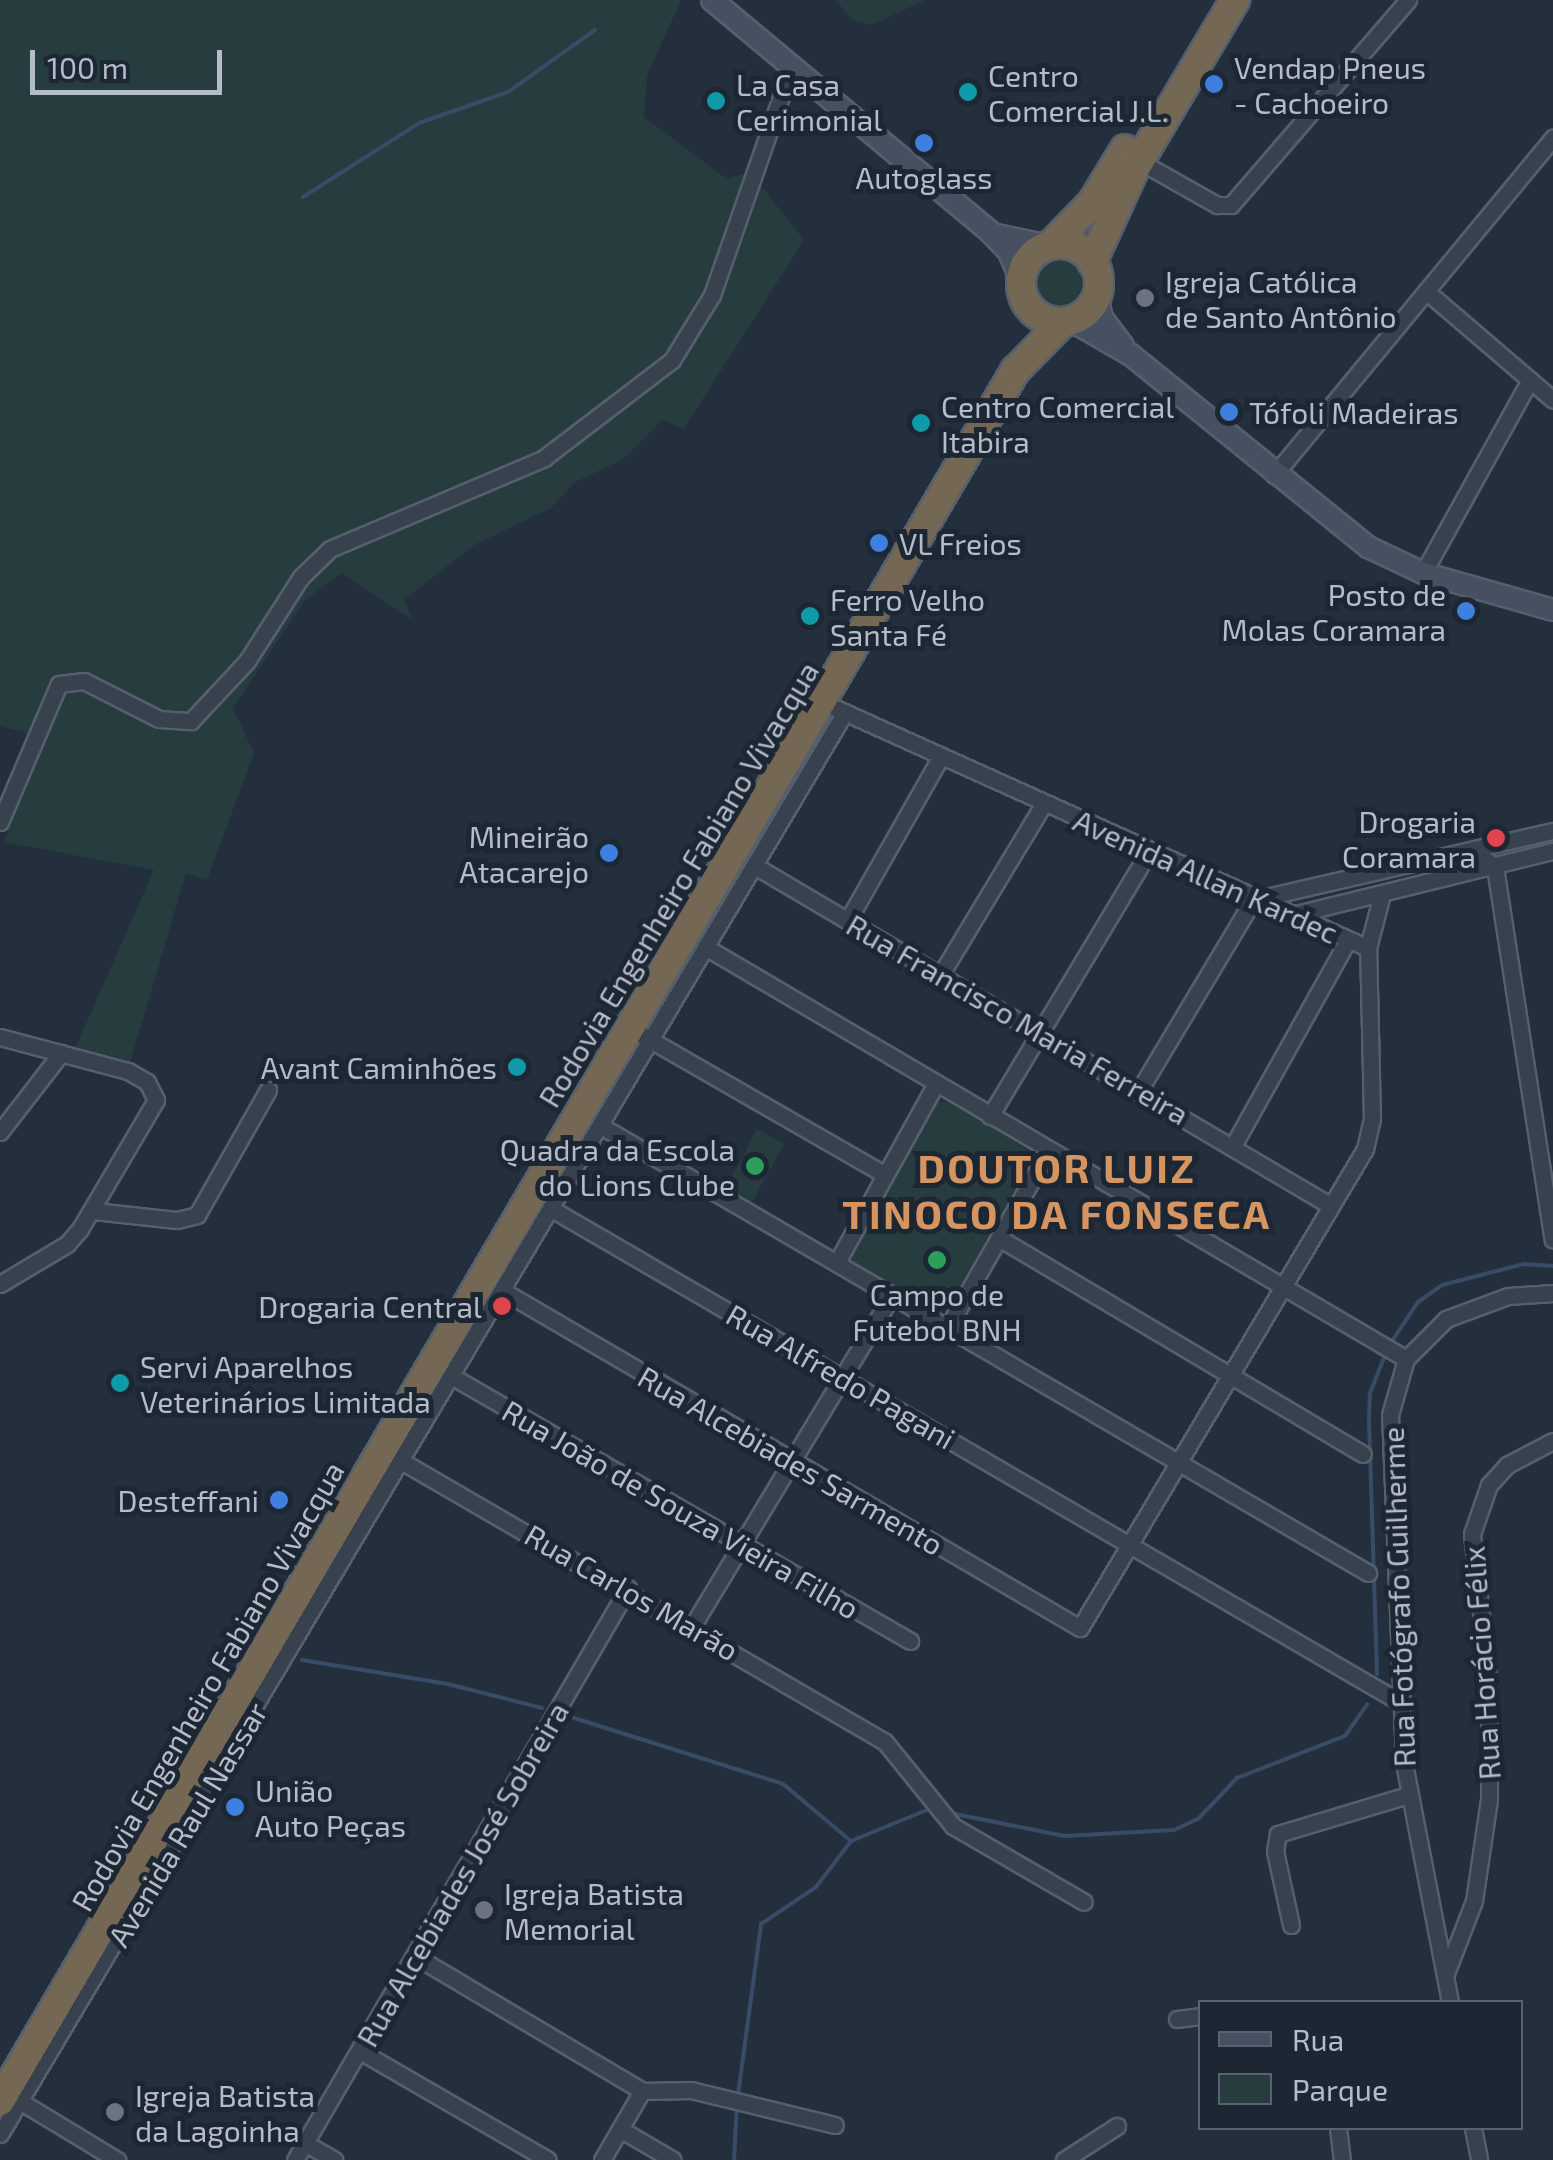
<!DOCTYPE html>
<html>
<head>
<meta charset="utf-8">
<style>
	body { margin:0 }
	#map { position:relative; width:1553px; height:2160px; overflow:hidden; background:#242f3e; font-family:"Exo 2",sans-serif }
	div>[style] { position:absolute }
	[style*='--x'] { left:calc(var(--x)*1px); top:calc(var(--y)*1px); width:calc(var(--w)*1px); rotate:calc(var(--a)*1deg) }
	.green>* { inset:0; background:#263c3f }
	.round { border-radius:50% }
	.stream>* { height:4px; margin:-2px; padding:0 2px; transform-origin:2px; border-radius:2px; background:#394c67 }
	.roads { filter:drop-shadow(2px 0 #565f6c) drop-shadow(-2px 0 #565f6c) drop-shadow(0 2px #565f6c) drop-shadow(0 -2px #565f6c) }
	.street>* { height:15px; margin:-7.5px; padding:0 7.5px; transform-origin:7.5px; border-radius:7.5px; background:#38414e }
	.secondary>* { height:20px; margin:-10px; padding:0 10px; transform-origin:10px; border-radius:10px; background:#465061 }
	.highway>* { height:28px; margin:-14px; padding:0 14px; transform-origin:14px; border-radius:14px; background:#746855 }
	.highway>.ring { margin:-14px; padding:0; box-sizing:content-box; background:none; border:28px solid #746855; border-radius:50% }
	.dots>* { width:28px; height:28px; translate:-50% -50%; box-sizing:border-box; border:5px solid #1d2633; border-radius:50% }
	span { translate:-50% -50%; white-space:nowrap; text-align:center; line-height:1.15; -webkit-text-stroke:10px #1d2633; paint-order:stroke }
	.poi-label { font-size:30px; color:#b4bcc9 }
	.left { translate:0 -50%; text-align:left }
	.right { translate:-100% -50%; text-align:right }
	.street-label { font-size:30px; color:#b4bcc9 }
	.district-label { font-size:40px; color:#d59563; font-weight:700; letter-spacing:2.5px }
	.legend { position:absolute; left:1198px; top:2000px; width:325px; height:130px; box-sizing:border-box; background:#1d2633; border:2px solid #59626f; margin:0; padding:12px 18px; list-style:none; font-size:30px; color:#b4bcc9 }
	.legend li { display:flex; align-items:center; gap:20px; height:50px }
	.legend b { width:50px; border:2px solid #59626f }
	.scale { position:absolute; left:30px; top:50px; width:192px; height:45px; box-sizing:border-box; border:5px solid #b4bcc9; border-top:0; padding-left:12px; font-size:30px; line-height:35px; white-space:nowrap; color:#b4bcc9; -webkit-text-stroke:8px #1d2633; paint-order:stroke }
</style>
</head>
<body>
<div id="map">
	<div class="green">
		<div style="clip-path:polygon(0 0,681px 0,647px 76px,644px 117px,727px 179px,750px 172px,804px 240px,683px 430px,663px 419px,622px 460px,575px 482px,551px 508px,474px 545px,404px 600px,413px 620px,341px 573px,305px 600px,233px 708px,254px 753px,207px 880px,186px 873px,130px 1063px,75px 1049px,154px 870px,4px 842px,42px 737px,0 726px)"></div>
		<div style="clip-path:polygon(835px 0,925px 0,872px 25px,853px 20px)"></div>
		<div class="round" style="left:1030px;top:255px;width:52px;height:52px"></div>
		<div style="clip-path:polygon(938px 1102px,956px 1103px,1034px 1155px,949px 1306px,937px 1315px,846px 1262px)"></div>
		<div style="clip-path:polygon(757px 1129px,784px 1144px,752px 1202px,726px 1187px)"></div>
	</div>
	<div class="stream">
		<div style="--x:303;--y:197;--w:138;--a:-32.5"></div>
		<div style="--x:419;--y:123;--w:94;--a:-19.2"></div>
		<div style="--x:508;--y:92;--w:107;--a:-35.5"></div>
		<div style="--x:1390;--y:1344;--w:50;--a:-56.3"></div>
		<div style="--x:1418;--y:1302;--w:29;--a:-35"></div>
		<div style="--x:1442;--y:1285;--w:85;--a:-14.4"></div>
		<div style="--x:1524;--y:1264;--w:29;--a:4"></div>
		<div style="--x:302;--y:1660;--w:148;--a:9.3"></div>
		<div style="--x:448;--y:1684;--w:97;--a:14.3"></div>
		<div style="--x:1377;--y:1674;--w:255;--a:-91.8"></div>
		<div style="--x:1369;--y:1419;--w:26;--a:-88"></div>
		<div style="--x:1370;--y:1393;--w:43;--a:-68.2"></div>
		<div style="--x:574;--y:1718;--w:219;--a:17.5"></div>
		<div style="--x:783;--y:1784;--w:89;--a:40"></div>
		<div style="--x:955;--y:1814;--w:112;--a:11.3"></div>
		<div style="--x:1065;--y:1836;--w:109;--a:-3.2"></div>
		<div style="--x:1174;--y:1830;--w:26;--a:-25"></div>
		<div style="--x:1198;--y:1819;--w:57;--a:-46.4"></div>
		<div style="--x:1237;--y:1778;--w:116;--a:-21.3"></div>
		<div style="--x:1345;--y:1736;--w:39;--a:-55"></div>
		<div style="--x:738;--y:2095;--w:173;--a:-82.3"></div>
		<div style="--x:761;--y:1924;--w:66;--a:-33.9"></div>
		<div style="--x:816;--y:1887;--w:58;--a:-52.7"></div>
		<div style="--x:851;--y:1841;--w:82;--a:-22.2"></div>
		<div style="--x:734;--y:2160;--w:55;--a:-86.9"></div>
	</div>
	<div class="roads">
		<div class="street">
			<div style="--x:1139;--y:161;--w:90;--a:29.4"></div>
			<div style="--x:1217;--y:205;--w:14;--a:0"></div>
			<div style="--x:1231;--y:205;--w:271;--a:-49.2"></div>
			<div style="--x:1426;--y:291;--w:167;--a:40.6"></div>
			<div style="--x:1274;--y:475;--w:438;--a:-50.4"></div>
			<div style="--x:1423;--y:573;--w:221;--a:-61"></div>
			<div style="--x:0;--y:822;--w:150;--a:-66.9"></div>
			<div style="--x:59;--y:684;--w:25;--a:-7"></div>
			<div style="--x:84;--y:681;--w:84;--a:26.9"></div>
			<div style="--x:159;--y:719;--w:32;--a:4"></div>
			<div style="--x:191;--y:721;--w:82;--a:-47"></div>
			<div style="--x:247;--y:661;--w:100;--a:-57.3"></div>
			<div style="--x:301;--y:577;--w:40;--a:-44"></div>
			<div style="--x:330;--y:549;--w:233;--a:-23"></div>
			<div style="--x:544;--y:458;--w:161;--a:-37.4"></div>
			<div style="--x:672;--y:360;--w:76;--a:-58.4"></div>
			<div style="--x:712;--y:295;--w:240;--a:-70.8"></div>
			<div style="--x:1475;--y:851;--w:26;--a:39"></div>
			<div style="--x:1495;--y:867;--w:377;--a:81.2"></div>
			<div style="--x:755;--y:866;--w:669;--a:30.55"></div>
			<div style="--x:1292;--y:915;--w:269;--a:-13.8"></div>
			<div style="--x:848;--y:920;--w:189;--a:-60.4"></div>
			<div style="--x:707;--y:948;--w:811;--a:30.45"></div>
			<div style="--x:1368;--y:948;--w:56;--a:-75.5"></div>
			<div style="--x:941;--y:974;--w:200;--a:-58.9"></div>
			<div style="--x:642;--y:1035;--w:280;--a:29.9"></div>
			<div style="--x:0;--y:1037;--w:132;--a:14.9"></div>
			<div style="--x:128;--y:1071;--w:22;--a:30"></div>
			<div style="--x:147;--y:1082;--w:20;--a:63"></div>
			<div style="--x:156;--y:1100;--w:150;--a:120.5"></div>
			<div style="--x:80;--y:1229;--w:20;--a:131"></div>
			<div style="--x:67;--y:1244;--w:78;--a:149.2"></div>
			<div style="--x:1140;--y:1089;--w:220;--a:-59.1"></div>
			<div style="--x:1253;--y:900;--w:308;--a:-13"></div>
			<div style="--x:990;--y:1116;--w:309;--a:-59"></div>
			<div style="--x:601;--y:1126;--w:888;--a:30.23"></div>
			<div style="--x:0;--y:1132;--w:100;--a:-52.3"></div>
			<div style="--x:1234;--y:1144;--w:234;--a:-60.8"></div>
			<div style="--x:550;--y:1208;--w:981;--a:30.17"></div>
			<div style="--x:94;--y:1211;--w:83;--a:6.2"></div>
			<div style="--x:177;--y:1220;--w:21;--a:-14"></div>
			<div style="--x:197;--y:1215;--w:144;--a:-60.4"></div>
			<div style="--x:999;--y:1238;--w:423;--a:30.7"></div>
			<div style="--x:837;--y:1262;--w:202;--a:-61"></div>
			<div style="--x:503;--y:1291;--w:668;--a:30.29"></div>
			<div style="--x:1080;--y:1628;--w:557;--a:-59.25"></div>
			<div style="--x:1365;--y:1149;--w:31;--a:-77"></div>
			<div style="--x:1372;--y:1119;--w:171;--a:-91.3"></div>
			<div style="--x:1368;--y:948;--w:597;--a:-155.75"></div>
			<div style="--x:948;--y:1327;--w:204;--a:-60.3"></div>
			<div style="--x:453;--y:1377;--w:528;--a:30.01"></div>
			<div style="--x:403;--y:1462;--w:557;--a:30.15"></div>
			<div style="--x:885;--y:1742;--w:108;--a:51"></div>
			<div style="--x:953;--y:1826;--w:151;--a:30.1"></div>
			<div style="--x:693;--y:1625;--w:385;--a:-58.9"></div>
			<div style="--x:1291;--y:1925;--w:76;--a:-102.2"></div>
			<div style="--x:1275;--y:1851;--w:17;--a:-80"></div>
			<div style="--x:1278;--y:1834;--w:136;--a:-16.7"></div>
			<div style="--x:415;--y:1956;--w:264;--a:30.7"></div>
			<div style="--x:642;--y:2091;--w:49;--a:-1.2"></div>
			<div style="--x:691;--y:2090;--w:148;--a:13.7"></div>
			<div style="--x:1445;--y:1976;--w:80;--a:-68.9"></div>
			<div style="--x:1474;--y:1901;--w:102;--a:-81.6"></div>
			<div style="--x:1489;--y:1800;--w:116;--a:-90"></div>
			<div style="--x:1489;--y:1684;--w:151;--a:-96.5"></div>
			<div style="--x:1472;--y:1534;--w:52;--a:-70.9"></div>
			<div style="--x:1489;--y:1485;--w:27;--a:-48"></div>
			<div style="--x:1507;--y:1465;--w:52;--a:-27.6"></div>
			<div style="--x:1450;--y:2002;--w:244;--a:-100.9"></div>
			<div style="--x:1404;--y:1762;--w:347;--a:-92.3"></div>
			<div style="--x:1390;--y:1415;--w:58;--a:-74.1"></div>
			<div style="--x:1406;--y:1359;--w:57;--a:-45"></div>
			<div style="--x:1446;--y:1319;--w:66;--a:-20.4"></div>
			<div style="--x:1508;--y:1296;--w:45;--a:-3.8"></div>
			<div style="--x:1177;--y:2019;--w:23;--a:-7"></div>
			<div style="--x:360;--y:2051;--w:217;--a:30.1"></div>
			<div style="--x:13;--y:2097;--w:122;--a:31.2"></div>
			<div style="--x:1338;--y:2128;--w:32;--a:83"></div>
			<div style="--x:1473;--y:2128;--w:33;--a:79"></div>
			<div style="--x:620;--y:2129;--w:61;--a:30.3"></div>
			<div style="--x:0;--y:2134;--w:1654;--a:-59.28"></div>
			<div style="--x:305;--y:2143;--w:34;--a:30"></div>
			<div style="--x:295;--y:2160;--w:662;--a:-59.79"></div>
			<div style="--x:602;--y:2160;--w:80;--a:-59.9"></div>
			<div style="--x:1064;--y:2160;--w:63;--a:-32.7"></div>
		</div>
		<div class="secondary">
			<div style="--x:712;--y:0;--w:362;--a:39.8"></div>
			<div style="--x:990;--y:232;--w:28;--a:46"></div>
			<div style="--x:1009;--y:252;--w:39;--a:67"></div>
			<div style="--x:997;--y:235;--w:49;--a:11.8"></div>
			<div style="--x:1096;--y:290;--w:29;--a:78"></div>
			<div style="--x:1102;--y:318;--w:35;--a:53"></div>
			<div style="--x:1072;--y:321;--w:68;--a:30"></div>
			<div style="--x:1131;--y:355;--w:305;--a:39"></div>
			<div style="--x:1368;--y:547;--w:61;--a:25.3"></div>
			<div style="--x:1423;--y:573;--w:135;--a:15.9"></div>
		</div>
		<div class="highway">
			<div style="--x:1054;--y:242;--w:54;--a:-45.7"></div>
			<div style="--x:1092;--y:203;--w:63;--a:-58.6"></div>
			<div class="ring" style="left:1021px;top:244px;width:50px;height:50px"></div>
			<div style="--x:1092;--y:262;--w:101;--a:-65.5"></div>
			<div style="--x:1134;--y:170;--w:198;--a:-59.3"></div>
			<div style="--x:0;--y:2101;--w:2006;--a:-59.6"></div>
			<div style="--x:1015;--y:371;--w:67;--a:-45.6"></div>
		</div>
	</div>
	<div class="dots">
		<div style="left:1214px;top:84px;background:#3f7fe0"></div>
		<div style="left:968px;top:92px;background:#0f9aa8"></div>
		<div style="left:716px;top:101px;background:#0f9aa8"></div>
		<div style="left:924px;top:143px;background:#3f7fe0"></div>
		<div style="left:1145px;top:298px;background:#6b7280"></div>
		<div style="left:1229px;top:412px;background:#3f7fe0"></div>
		<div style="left:921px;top:423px;background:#0f9aa8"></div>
		<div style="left:879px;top:543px;background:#3f7fe0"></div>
		<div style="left:1466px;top:611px;background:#3f7fe0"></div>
		<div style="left:810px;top:616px;background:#0f9aa8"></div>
		<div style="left:1496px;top:838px;background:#e0444e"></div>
		<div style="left:609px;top:853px;background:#3f7fe0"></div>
		<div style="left:517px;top:1067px;background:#0f9aa8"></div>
		<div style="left:755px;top:1166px;background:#2e9e5b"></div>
		<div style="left:937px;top:1260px;background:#2e9e5b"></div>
		<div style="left:502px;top:1306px;background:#e0444e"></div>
		<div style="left:120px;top:1383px;background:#0f9aa8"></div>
		<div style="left:279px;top:1500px;background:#3f7fe0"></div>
		<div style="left:235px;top:1807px;background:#3f7fe0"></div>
		<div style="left:484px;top:1910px;background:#6b7280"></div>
		<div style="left:115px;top:2112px;background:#6b7280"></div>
	</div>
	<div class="poi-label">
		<span class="left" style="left:1234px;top:84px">Vendap Pneus<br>- Cachoeiro</span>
		<span class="left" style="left:988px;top:92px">Centro<br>Comercial J.L.</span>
		<span class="left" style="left:736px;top:101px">La Casa<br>Cerimonial</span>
		<span style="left:924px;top:177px">Autoglass</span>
		<span class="left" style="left:1165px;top:298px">Igreja Católica<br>de Santo Antônio</span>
		<span class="left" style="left:941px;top:423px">Centro Comercial<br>Itabira</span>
		<span class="left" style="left:1249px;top:412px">Tófoli Madeiras</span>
		<span class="left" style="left:899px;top:543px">VL Freios</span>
		<span class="right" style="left:1446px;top:611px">Posto de<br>Molas Coramara</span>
		<span class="left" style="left:830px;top:616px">Ferro Velho<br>Santa Fé</span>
		<span class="right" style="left:1476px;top:838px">Drogaria<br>Coramara</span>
		<span class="right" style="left:589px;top:853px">Mineirão<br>Atacarejo</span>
		<span class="right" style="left:497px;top:1067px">Avant Caminhões</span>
		<span class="right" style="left:735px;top:1166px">Quadra da Escola<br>do Lions Clube</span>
		<span style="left:937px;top:1311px">Campo de<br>Futebol BNH</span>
		<span class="right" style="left:482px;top:1306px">Drogaria Central</span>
		<span class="left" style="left:140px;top:1383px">Servi Aparelhos<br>Veterinários Limitada</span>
		<span class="right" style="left:259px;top:1500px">Desteffani</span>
		<span class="left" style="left:255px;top:1807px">União<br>Auto Peças</span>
		<span class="left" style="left:504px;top:1910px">Igreja Batista<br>Memorial</span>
		<span class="left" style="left:135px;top:2112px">Igreja Batista<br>da Lagoinha</span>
	</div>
	<div class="street-label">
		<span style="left:1206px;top:876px;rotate:24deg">Avenida Allan Kardec</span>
		<span style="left:678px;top:884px;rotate:-59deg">Rodovia Engenheiro Fabiano Vivacqua</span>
		<span style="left:1018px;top:1019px;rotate:30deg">Rua Francisco Maria Ferreira</span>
		<span style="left:841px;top:1376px;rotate:30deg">Rua Alfredo Pagani</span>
		<span style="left:791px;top:1460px;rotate:30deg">Rua Alcebiades Sarmento</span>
		<span style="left:681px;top:1509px;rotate:30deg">Rua João de Souza Vieira Filho</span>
		<span style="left:632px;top:1592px;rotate:30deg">Rua Carlos Marão</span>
		<span style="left:1398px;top:1597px;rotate:-92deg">Rua Fotógrafo Guilherme</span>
		<span style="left:1481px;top:1663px;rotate:-94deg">Rua Horácio Félix</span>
		<span style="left:207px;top:1686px;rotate:-60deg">Rodovia Engenheiro Fabiano Vivacqua</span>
		<span style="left:187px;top:1824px;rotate:-59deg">Avenida Raul Nassar</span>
		<span style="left:462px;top:1874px;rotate:-60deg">Rua Alcebiades José Sobreira</span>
	</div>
	<div class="district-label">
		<span style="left:1057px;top:1190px">DOUTOR LUIZ<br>TINOCO DA FONSECA</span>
	</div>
	<ul class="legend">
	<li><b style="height:12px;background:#465061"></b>Rua</li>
	<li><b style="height:28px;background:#263c3f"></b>Parque</li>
	</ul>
	<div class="scale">100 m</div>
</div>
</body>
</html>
